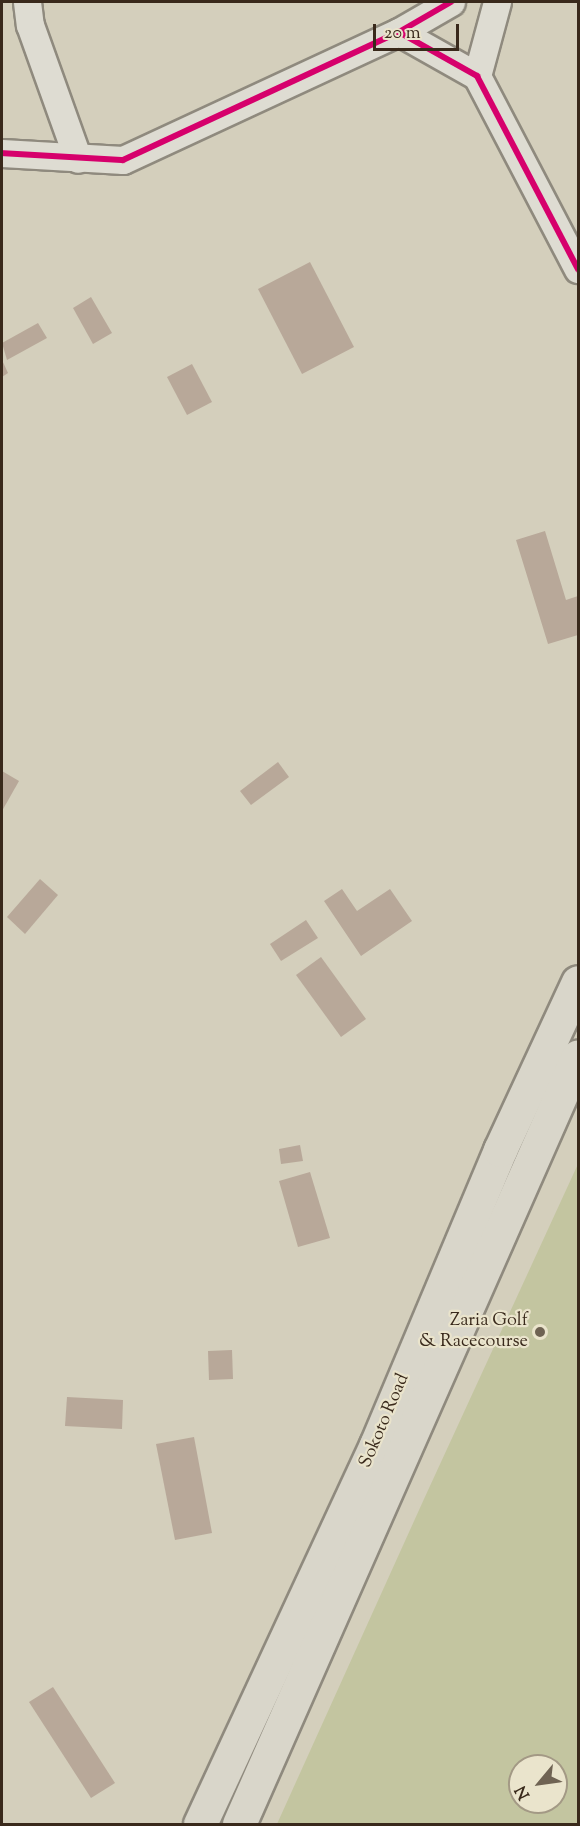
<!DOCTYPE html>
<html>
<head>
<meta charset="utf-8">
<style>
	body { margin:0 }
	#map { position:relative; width:580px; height:1826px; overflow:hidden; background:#d4cfbc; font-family:"Sorts Mill Goudy",serif }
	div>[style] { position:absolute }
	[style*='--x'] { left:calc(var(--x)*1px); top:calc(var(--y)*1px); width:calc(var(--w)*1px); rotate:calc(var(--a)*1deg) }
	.green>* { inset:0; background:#c3c5a0 }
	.building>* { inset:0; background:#b8a899 }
	.roads { filter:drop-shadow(2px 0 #8f8a7e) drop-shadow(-2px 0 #8f8a7e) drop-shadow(0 2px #8f8a7e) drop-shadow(0 -2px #8f8a7e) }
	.minor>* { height:27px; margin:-13.5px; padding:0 13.5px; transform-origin:13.5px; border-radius:13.5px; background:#dedcd2 }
	.primary>* { height:33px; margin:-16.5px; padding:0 16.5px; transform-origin:16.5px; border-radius:16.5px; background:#d9d6ca }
	.cycleway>* { height:6px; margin:-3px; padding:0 3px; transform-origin:3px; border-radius:3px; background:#d6006c }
	.dots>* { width:16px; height:16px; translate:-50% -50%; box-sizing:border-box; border:3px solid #eae4cc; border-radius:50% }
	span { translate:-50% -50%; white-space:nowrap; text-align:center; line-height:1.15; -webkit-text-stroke:4.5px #eae4cc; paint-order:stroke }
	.poi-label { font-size:18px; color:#39291b }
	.right { translate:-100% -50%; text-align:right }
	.street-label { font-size:18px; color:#39291b }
	.frame { position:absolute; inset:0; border:3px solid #39291b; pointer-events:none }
	.north { position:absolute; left:508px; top:1754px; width:60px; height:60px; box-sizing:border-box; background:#eae4cc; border:2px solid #a39985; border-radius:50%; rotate:241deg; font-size:16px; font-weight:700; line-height:24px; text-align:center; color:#39291b }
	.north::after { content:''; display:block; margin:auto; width:21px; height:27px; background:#6f6353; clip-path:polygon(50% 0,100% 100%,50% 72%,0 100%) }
	.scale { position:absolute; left:373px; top:24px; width:86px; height:27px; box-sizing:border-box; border:3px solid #39291b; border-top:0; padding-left:8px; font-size:18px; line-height:21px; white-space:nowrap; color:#39291b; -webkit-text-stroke:4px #eae4cc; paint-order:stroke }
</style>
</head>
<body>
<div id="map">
	<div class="green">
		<div style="clip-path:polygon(evenodd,578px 1164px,578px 1824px,277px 1824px,424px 1499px,578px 1164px,520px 1766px,556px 1766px,556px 1802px,520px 1802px,520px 1766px)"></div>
	</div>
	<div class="building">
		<div style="clip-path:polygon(310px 262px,354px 347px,302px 374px,258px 289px)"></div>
		<div style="clip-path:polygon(91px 297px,112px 333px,93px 344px,73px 308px)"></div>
		<div style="clip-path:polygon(38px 323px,47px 338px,7px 360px,2px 343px)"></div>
		<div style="clip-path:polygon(2px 360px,8px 373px,2px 377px)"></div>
		<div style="clip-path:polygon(192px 364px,212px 402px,187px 415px,167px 377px)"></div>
		<div style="clip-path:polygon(545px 531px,566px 600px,578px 596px,578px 635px,548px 644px,516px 540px)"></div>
		<div style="clip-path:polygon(278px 762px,289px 777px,251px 805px,240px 791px)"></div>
		<div style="clip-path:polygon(2px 771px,19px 781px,2px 811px)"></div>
		<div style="clip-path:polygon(40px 879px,58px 895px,25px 934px,7px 917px)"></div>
		<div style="clip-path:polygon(342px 889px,357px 911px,390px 889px,412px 921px,361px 956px,324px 901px)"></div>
		<div style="clip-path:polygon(306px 920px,318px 938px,281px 961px,270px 944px)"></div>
		<div style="clip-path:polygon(321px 957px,366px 1019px,341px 1037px,296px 975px)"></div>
		<div style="clip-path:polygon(300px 1145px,303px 1161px,281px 1164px,279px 1149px)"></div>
		<div style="clip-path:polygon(310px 1172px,330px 1238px,298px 1247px,279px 1181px)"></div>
		<div style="clip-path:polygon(232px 1350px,233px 1379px,209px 1380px,208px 1351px)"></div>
		<div style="clip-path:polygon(67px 1397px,123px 1400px,122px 1429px,65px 1426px)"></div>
		<div style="clip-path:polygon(194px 1437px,212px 1533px,175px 1540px,156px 1444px)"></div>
		<div style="clip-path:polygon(53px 1687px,115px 1783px,91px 1798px,29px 1702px)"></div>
	</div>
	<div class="roads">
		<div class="minor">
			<div style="--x:27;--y:2;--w:23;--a:83"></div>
			<div style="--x:30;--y:25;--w:142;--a:70.3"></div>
			<div style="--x:399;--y:32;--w:90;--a:29.4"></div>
			<div style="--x:477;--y:76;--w:218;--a:62.4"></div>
			<div style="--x:477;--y:76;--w:77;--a:-74.9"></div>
			<div style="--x:2;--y:153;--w:121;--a:3.3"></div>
			<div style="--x:123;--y:160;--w:304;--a:-24.9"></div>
			<div style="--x:399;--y:32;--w:60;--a:-30"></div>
		</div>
		<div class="primary">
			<div style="--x:200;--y:1824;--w:418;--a:-65.1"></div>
			<div style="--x:376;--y:1445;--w:320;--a:-67.2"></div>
			<div style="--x:500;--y:1150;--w:185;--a:-65.1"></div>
			<div style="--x:239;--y:1824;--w:839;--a:-66.18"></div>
		</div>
	</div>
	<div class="cycleway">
		<div style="--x:399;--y:32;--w:90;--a:29.4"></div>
		<div style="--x:477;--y:76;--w:218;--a:62.4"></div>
		<div style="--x:2;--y:153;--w:121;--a:3.3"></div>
		<div style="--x:123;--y:160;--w:304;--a:-24.9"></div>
		<div style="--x:399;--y:32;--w:60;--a:-30"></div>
	</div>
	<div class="dots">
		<div style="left:540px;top:1332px;background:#6f6353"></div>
	</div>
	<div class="poi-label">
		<span class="right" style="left:528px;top:1332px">Zaria Golf<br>&amp; Racecourse</span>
	</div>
	<div class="street-label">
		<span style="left:385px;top:1421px;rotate:-67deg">Sokoto Road</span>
	</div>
	<div class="frame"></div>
	<div class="north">N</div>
	<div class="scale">20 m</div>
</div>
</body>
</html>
